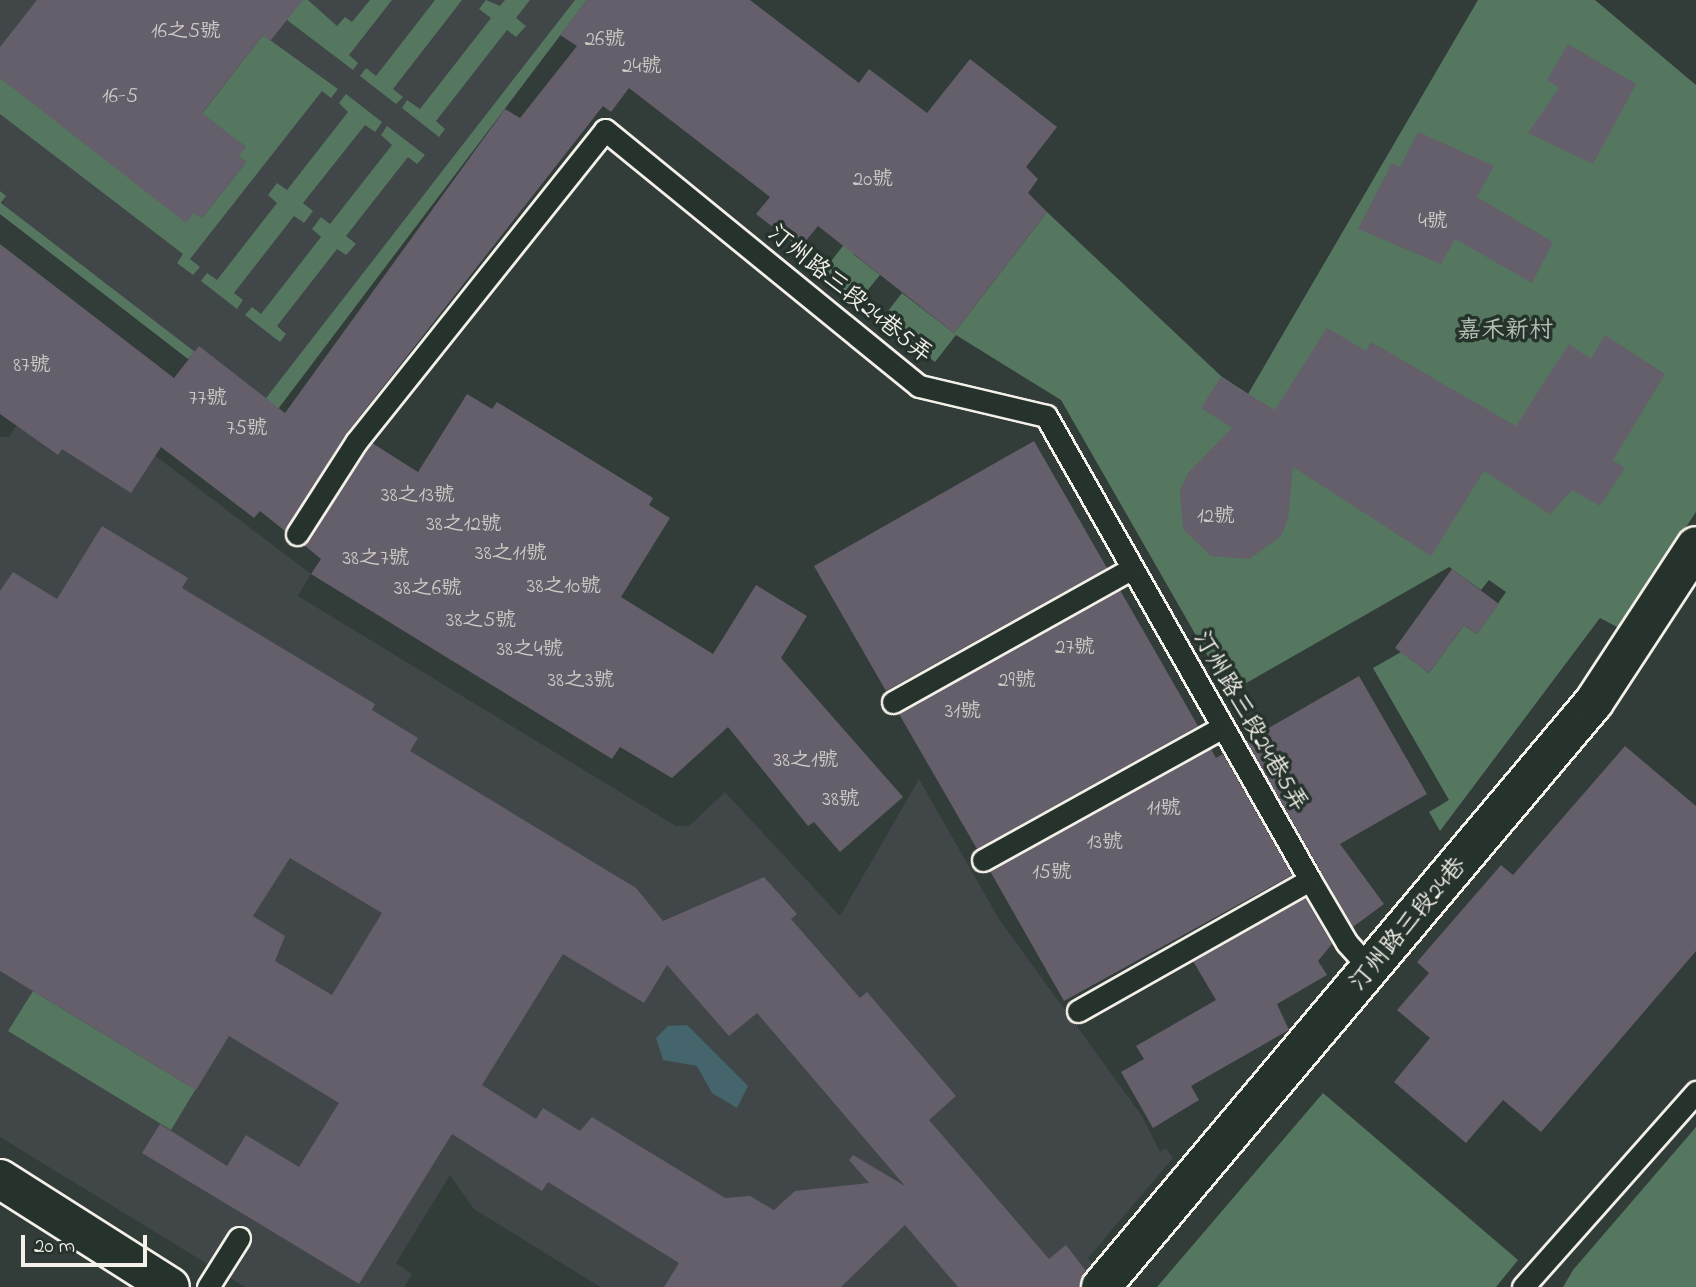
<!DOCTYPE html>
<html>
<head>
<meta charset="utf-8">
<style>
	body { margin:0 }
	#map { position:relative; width:1696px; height:1287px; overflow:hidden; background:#323c39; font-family:"Indie Flower","LXGW WenKai TC",sans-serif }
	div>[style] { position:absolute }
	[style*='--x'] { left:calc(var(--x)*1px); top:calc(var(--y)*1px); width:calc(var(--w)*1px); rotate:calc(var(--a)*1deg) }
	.built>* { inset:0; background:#414648 }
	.green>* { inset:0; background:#55765f }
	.water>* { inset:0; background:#44656b }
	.building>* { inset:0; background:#645f6a }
	.roads { filter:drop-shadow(2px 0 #f4f1e8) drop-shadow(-2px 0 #f4f1e8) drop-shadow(0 2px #f4f1e8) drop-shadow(0 -2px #f4f1e8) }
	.service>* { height:21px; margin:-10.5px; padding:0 10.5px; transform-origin:10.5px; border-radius:10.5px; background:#26332d }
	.minor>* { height:38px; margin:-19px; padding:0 19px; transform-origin:19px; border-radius:19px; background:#26332d }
	.tertiary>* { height:38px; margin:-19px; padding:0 19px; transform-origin:19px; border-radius:19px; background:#26332d }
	span { translate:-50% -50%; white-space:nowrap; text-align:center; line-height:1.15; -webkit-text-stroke:7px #26332d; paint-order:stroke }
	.number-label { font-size:21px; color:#d0ccc8 }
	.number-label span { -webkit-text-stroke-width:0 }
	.street-label { font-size:24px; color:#f4f1e8 }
	.park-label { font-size:24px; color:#b4c0b1 }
	.scale { position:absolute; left:21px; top:1235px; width:126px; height:32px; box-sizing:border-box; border:4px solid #f4f1e8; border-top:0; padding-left:9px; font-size:21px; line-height:24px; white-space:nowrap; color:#f4f1e8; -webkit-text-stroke:5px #26332d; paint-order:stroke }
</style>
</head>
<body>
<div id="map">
	<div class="built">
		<div style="clip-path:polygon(0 0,587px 0,269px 421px,0 214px,5px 196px,0 191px)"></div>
		<div style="clip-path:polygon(49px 375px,311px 574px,298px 596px,676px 826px,689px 826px,725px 792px,840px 916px,919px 779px,999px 919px,1142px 1116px,1160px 1152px,1166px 1148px,1173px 1158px,1088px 1258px,1094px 1266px,1076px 1287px,600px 1287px,474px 1209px,450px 1175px,396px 1263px,412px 1274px,404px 1287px,245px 1287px,0 1137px,0 437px,9px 437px)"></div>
	</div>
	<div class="green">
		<div style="clip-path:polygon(291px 0,308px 0,337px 26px,345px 17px,352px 22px,370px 0,392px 0,349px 55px,358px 63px,353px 70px,287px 20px)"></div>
		<div style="clip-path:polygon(435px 0,462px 0,393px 89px,403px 97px,396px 104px,360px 76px,366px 68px,376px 76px)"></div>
		<div style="clip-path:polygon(486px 0,500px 6px,505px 0,530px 0,516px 18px,526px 26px,516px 37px,507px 30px,436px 121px,445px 129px,439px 137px,402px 108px,407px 100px,420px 109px,491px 18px,479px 9px)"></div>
		<div style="clip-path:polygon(575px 0,587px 0,269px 421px,256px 411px)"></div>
		<div style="clip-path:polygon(1478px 0,1595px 0,1696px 85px,1696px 512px,1619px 628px,1600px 618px,1440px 831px,1429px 812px,1449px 800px,1373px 668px,1401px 652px,1429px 673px,1464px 625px,1477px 634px,1506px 592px,1489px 580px,1481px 590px,1449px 567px,1229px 693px,1061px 400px,956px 335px,935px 362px,881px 320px,902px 293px,954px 333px,1047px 212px,1221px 376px,1248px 394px)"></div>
		<div style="clip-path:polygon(263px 35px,338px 89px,331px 98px,322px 91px,190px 259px,200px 267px,193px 275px,177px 263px,183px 254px,0 114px,0 78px,202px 218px,246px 162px,238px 156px,245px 146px,200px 116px)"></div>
		<div style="clip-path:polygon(346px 94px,382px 122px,375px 132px,365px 125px,303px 203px,313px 211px,304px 223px,294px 216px,234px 293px,243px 300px,237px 309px,201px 281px,207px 273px,217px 280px,277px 203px,268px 195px,277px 183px,287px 190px,348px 112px,339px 103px)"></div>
		<div style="clip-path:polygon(387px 126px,425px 155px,417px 164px,408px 157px,346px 236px,356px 244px,346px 255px,337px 249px,277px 326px,286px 334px,280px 342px,245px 315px,252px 307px,261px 314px,321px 237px,312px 229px,321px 217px,330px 224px,392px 145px,381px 135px)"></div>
		<div style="clip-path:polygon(924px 142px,886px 212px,853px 254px,880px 275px,858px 302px,821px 274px)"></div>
		<div style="clip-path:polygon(0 191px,6px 196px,1px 203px,195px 352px,188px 359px,0 214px)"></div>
		<div style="clip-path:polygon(33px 991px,191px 1087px,200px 1082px,171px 1130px,8px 1031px)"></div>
		<div style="clip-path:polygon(1323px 1093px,1518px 1260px,1496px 1287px,1157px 1287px)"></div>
		<div style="clip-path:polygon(1696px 1127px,1696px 1287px,1563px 1287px,1573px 1270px)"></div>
	</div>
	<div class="water">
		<div style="clip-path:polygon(687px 1025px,748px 1086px,737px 1108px,712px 1093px,697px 1066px,663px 1060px,656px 1038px,668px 1026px)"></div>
	</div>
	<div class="building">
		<div style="clip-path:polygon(37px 0,303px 0,270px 41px,263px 35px,202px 113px,246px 147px,238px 156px,246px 162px,202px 218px,194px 213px,186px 223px,0 78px,0 47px)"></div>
		<div style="clip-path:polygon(587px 0,750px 0,859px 83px,869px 69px,927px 113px,970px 59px,1057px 127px,1026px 167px,1038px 179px,1028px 193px,1047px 212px,954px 333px,818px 226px,800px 248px,756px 214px,770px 197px,629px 88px,611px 112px,603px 106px,346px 434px,285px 531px,260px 511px,254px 518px,161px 447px,131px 493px,62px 449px,58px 455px,0 414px,0 244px,174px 378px,199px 346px,285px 413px,505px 109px,520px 118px,577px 46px,560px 35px)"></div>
		<div style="clip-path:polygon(1568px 44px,1636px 84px,1593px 164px,1528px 133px,1559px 88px,1547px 80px)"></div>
		<div style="clip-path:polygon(1418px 132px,1494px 166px,1477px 197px,1553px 242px,1532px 283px,1455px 239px,1441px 264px,1358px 229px,1392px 163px,1400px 167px)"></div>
		<div style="clip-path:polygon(1327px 328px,1366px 351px,1371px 342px,1516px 426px,1569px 344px,1591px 359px,1605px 335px,1665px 374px,1613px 460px,1625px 468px,1600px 506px,1572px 490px,1550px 514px,1484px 471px,1431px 556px,1293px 467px,1288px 519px,1281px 536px,1249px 559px,1211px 556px,1183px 529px,1180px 491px,1188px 473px,1232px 428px,1201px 408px,1221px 377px,1275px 410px)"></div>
		<div style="clip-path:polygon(467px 394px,492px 409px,497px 402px,577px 451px,653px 498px,649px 505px,670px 518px,621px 597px,713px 654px,756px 585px,807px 616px,781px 658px,903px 797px,840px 852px,814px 822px,808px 826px,728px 727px,672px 778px,620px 747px,612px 759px,311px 574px,321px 559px,304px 545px,372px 443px,418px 472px)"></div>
		<div style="clip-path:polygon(1034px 441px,1107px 568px,886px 691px,814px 566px)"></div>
		<div style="clip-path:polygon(evenodd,102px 526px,188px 578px,182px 588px,375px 704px,372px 710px,418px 738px,410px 751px,636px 888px,663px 921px,764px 877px,797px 914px,791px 919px,860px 998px,867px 992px,956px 1096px,929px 1120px,1049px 1259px,1066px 1245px,1086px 1271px,1080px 1287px,958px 1287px,905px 1225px,841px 1287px,664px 1287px,679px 1263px,548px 1182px,542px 1191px,452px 1134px,359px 1284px,142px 1153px,160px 1124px,227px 1166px,246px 1135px,299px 1167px,339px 1103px,229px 1036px,196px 1090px,0 971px,0 591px,13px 572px,57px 599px,102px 526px,290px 858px,382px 913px,332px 995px,275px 961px,285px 936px,253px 916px,290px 858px,102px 526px,563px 954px,644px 1003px,667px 965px,729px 1036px,757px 1013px,905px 1186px,853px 1155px,849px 1160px,869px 1183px,795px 1191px,774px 1210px,750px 1196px,725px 1198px,592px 1117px,580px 1131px,543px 1108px,536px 1119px,482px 1085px,563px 954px)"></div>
		<div style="clip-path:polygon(1452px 569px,1499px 604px,1477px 634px,1464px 625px,1429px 673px,1395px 648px)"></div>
		<div style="clip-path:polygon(1120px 590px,1198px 726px,977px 849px,899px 714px)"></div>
		<div style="clip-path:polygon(1359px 676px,1427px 794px,1340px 844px,1384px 904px,1353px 927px,1246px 741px)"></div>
		<div style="clip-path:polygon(1625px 746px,1696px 806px,1696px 951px,1541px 1132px,1503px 1100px,1466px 1143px,1394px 1082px,1430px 1038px,1397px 1010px,1429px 973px,1417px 962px,1501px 865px,1513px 875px)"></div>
		<div style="clip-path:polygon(1211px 749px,1216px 758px,1223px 754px,1292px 875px,1064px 1001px,990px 871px)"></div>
		<div style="clip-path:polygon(1305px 898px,1332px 944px,1318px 961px,1327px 975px,1277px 1004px,1289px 1030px,1191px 1086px,1199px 1100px,1153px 1128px,1121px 1072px,1144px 1059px,1136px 1046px,1216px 1000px,1193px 961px)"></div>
	</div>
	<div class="roads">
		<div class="service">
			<div style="--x:297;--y:534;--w:109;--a:-57.3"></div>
			<div style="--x:356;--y:442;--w:399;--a:-51.4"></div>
			<div style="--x:605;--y:130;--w:405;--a:39.2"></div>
			<div style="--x:919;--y:386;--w:130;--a:13.3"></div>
			<div style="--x:1046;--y:416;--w:534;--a:60.36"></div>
			<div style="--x:1310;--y:880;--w:73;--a:59.6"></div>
			<div style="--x:1347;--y:943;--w:38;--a:48"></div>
			<div style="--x:893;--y:702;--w:273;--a:-29.2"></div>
			<div style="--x:983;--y:860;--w:272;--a:-29"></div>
			<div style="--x:1078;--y:1011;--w:266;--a:-29.5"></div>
			<div style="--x:208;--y:1287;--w:58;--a:-57.7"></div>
			<div style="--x:1523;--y:1287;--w:261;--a:-48.4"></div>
		</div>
		<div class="minor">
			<div style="--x:1101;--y:1287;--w:765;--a:-49.88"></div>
			<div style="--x:1594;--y:702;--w:186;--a:-56.8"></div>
		</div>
		<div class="tertiary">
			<div style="--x:0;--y:1179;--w:201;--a:32.4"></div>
		</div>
	</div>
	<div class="number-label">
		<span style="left:186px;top:32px">16之5號</span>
		<span style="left:605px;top:40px">26號</span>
		<span style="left:642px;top:67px">24號</span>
		<span style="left:120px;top:97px">16-5</span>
		<span style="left:873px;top:180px">20號</span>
		<span style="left:1433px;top:222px">4號</span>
		<span style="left:32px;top:366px">87號</span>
		<span style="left:208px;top:399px">77號</span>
		<span style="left:247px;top:429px">75號</span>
		<span style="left:418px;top:496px">38之13號</span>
		<span style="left:1216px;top:517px">12號</span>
		<span style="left:464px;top:525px">38之12號</span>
		<span style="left:511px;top:554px">38之11號</span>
		<span style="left:376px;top:559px">38之7號</span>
		<span style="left:564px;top:587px">38之10號</span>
		<span style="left:428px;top:589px">38之6號</span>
		<span style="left:481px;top:621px">38之5號</span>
		<span style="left:1075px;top:648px">27號</span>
		<span style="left:530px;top:650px">38之4號</span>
		<span style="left:581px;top:681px">38之3號</span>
		<span style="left:1017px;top:681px">29號</span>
		<span style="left:963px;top:712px">31號</span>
		<span style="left:806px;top:761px">38之1號</span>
		<span style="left:841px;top:800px">38號</span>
		<span style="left:1164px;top:809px">11號</span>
		<span style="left:1105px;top:843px">13號</span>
		<span style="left:1052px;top:873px">15號</span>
	</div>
	<div class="street-label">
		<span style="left:849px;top:295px;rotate:39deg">汀州路三段24巷5弄</span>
		<span style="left:1249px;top:722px;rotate:60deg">汀州路三段24巷5弄</span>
		<span style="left:1409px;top:925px;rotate:-50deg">汀州路三段24巷</span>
	</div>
	<div class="park-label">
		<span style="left:1505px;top:332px">嘉禾新村</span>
	</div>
	<div class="scale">20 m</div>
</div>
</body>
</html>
